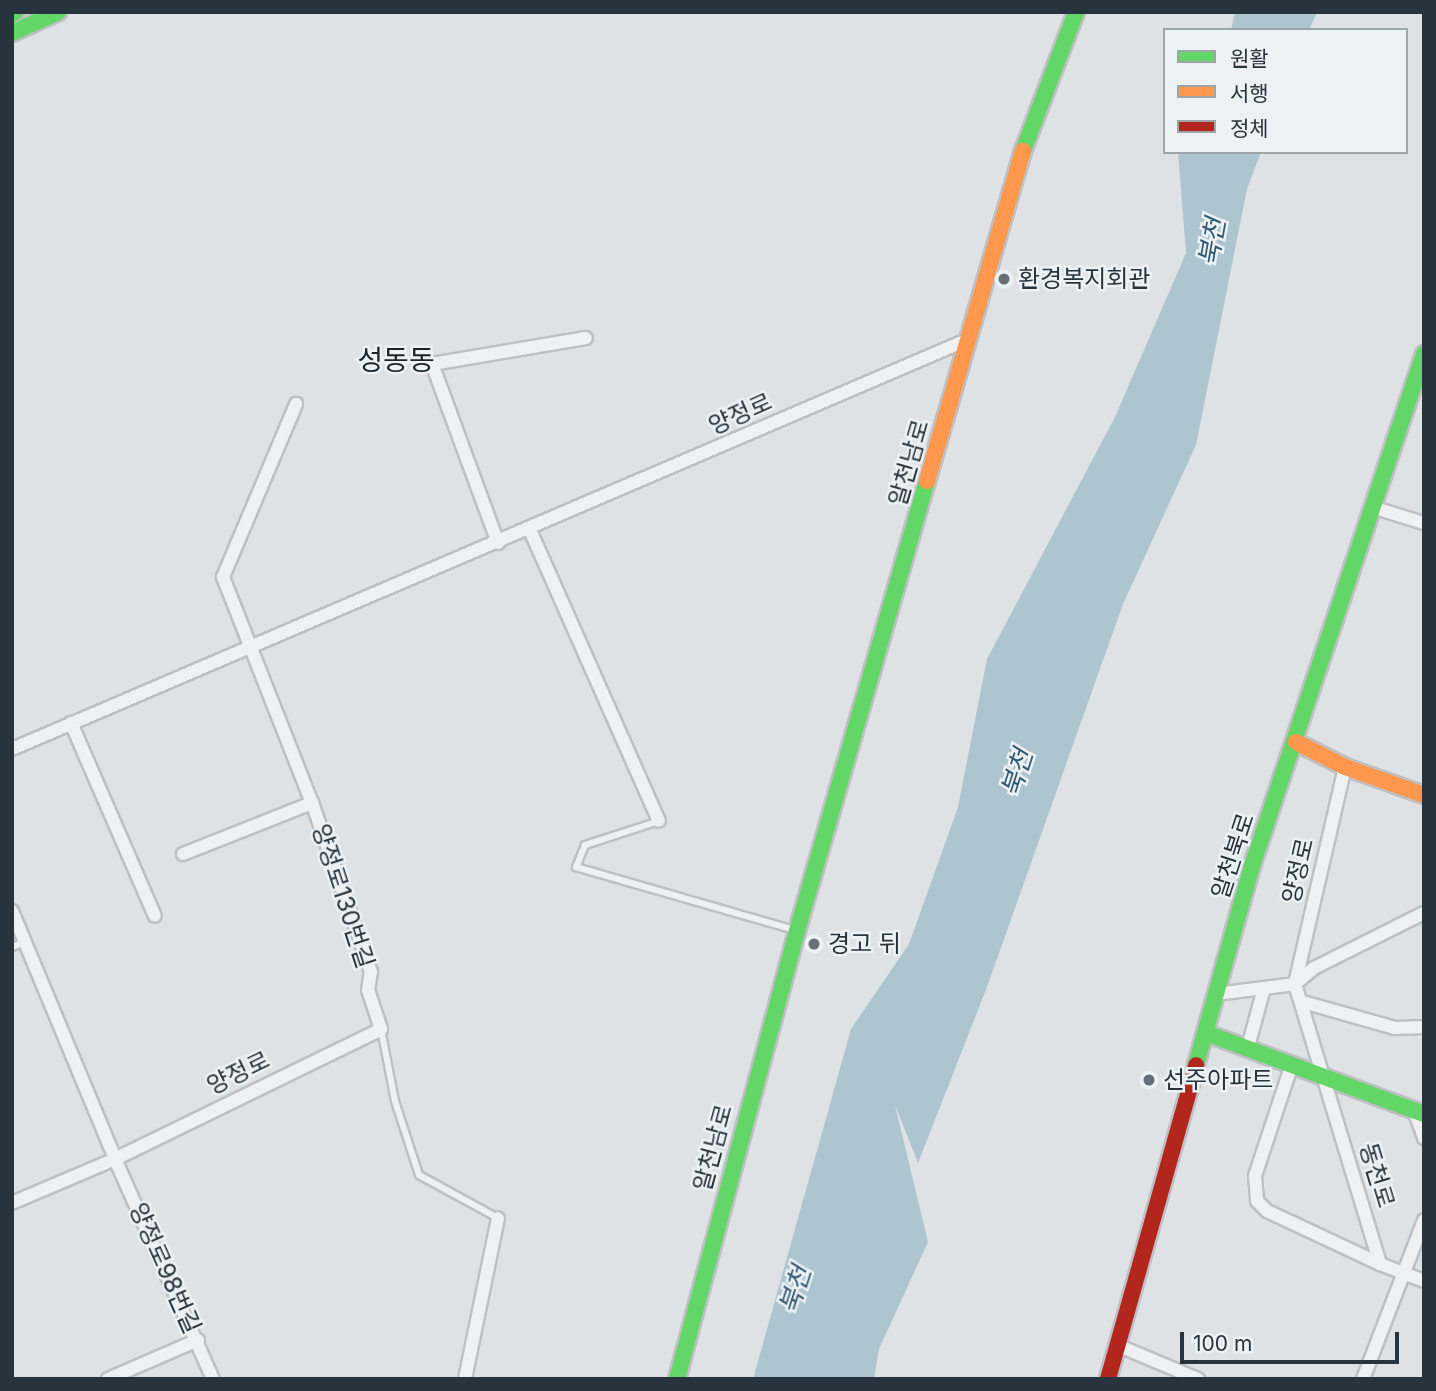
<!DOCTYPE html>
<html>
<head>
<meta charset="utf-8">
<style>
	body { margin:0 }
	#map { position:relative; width:1436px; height:1391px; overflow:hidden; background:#dfe2e5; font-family:Inter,"Noto Sans KR",sans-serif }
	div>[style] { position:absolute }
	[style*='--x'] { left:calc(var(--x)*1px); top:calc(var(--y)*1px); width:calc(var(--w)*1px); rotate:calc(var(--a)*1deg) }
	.water>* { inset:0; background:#adc5cf }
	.roads { filter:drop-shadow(2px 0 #bec0c3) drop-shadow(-2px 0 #bec0c3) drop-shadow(0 2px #bec0c3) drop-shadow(0 -2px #bec0c3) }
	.lane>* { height:6px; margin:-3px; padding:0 3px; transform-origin:3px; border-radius:3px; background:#eff0f1 }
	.street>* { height:12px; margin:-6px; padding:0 6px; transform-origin:6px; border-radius:6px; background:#eff0f1 }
	.fast>* { height:16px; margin:-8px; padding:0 8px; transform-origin:8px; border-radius:8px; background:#63d668 }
	.slow>* { height:16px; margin:-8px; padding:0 8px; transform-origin:8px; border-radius:8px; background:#ff974d }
	.jam>* { height:16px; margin:-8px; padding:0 8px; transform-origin:8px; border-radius:8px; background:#b3261e }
	.dots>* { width:19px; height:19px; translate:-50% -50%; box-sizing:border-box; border:4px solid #ecf1f4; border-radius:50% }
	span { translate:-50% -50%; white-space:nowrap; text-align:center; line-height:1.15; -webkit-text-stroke:5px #ecf1f4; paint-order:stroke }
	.poi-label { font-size:24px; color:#27333d }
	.left { translate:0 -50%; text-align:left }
	.street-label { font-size:24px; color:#27333d }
	.water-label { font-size:26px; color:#325a70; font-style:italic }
	.quarter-label { font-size:28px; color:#19242d }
	.frame { position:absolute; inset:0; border:14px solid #27333d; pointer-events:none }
	.legend { position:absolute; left:1163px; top:28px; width:245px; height:126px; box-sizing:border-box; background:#ecf1f4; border:2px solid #9da5ab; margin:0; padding:9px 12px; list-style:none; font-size:21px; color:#27333d }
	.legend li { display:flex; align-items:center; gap:14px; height:35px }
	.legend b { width:35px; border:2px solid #9da5ab }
	.scale { position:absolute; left:1180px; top:1332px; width:219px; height:32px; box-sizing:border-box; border:4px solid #27333d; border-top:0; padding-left:9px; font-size:21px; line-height:24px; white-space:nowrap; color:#27333d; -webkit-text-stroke:5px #ecf1f4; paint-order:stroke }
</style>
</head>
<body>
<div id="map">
	<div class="water">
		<div style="clip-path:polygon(1235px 12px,1317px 12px,1309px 30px,1231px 30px)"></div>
		<div style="clip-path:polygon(1178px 152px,1261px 152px,1247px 189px,1196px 445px,1123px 604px,987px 987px,918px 1163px,895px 1105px,928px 1242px,879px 1349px,874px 1379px,753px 1379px,851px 1029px,909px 944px,958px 807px,987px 659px,1115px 417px,1186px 253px)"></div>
	</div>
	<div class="roads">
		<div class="lane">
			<div style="--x:659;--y:821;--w:78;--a:162"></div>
			<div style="--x:585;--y:845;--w:24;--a:112"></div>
			<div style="--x:576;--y:867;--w:227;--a:16.1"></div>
			<div style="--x:12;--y:947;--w:14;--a:-21"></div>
			<div style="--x:381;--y:1029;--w:73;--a:79"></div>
			<div style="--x:395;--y:1101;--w:78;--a:72"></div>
			<div style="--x:419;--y:1175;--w:90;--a:28.6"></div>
		</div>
		<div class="street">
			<div style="--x:1375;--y:508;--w:51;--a:17"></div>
			<div style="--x:530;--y:530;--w:318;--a:66.1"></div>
			<div style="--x:498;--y:543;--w:191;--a:-110.2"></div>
			<div style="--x:432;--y:364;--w:156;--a:-9.6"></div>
			<div style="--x:71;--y:723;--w:210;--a:66.5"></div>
			<div style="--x:12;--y:749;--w:1041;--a:-23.19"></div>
			<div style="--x:1345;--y:767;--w:223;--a:103"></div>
			<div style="--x:1295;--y:984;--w:293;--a:73.1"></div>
			<div style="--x:1380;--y:1264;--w:47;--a:21.1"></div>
			<div style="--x:183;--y:854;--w:139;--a:-21.6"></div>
			<div style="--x:12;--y:911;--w:269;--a:67.4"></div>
			<div style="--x:115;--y:1159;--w:241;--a:66"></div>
			<div style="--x:1216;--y:994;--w:80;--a:-7.2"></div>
			<div style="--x:1295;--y:984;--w:25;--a:-40"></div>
			<div style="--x:1314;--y:968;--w:123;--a:-26.6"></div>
			<div style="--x:1303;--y:1002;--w:96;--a:15.8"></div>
			<div style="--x:1395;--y:1028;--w:29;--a:-2"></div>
			<div style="--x:1248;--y:1047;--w:61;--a:-74.8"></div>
			<div style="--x:1292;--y:1064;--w:118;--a:108.3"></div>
			<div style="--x:1255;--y:1176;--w:25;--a:85"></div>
			<div style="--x:1257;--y:1201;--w:14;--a:45"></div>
			<div style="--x:1267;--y:1211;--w:125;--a:25.1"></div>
			<div style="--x:1414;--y:1110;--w:30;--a:70"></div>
			<div style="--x:12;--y:1203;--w:112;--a:-23.1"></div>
			<div style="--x:115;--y:1159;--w:296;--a:-26"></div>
			<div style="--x:381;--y:1029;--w:41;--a:-108.4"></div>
			<div style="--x:368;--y:990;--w:18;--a:-81"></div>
			<div style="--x:371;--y:972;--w:179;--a:-109.2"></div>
			<div style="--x:312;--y:803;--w:243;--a:-111.5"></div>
			<div style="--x:223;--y:577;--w:188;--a:-67.1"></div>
			<div style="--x:1117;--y:1345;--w:88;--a:22.8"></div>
			<div style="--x:108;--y:1379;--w:98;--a:-23.4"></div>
			<div style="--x:465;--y:1379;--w:164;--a:-78.4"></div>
			<div style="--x:1363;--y:1379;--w:170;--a:-69"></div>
		</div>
		<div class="fast">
			<div style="--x:12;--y:14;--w:4;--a:-27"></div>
			<div style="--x:12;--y:33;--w:51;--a:-24.5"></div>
			<div style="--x:1023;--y:151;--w:149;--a:-69.1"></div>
			<div style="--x:1206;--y:1033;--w:233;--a:20.4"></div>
			<div style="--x:1196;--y:1065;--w:207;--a:-74.3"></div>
			<div style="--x:1252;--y:866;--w:540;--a:-71.43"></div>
			<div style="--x:677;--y:1379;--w:464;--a:-75"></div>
			<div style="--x:797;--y:931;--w:468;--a:-73.9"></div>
		</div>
		<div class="slow">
			<div style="--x:927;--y:481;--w:344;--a:-73.8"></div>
			<div style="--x:1296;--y:742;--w:55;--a:27"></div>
			<div style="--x:1345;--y:767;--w:84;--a:19.5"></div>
		</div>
		<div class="jam">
			<div style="--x:1108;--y:1379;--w:326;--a:-74.3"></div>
		</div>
	</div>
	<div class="dots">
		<div style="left:1004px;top:279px;background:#677078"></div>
		<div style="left:814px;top:944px;background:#677078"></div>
		<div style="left:1149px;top:1080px;background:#677078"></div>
	</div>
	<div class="poi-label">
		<span class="left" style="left:1018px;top:279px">환경복지회관</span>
		<span class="left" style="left:828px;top:944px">경고 뒤</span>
		<span class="left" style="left:1163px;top:1080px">선주아파트</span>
	</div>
	<div class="street-label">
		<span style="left:740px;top:414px;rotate:-24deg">양정로</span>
		<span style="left:909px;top:463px;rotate:-74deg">알천남로</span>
		<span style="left:1233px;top:856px;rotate:-72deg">알천북로</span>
		<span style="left:1298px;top:871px;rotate:-77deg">양정로</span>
		<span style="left:343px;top:896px;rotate:72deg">양정로130번길</span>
		<span style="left:238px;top:1073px;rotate:-26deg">양정로</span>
		<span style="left:713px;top:1148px;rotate:-75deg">알천남로</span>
		<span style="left:1377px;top:1175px;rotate:73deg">동천로</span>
		<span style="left:165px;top:1268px;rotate:66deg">양정로98번길</span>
	</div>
	<div class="water-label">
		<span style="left:1212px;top:242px;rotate:-80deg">북천</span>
		<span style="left:1017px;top:773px;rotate:-72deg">북천</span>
		<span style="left:795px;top:1290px;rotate:-72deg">북천</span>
	</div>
	<div class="quarter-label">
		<span style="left:396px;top:360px">성동동</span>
	</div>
	<div class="frame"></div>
	<ul class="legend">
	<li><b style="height:9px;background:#63d668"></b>원활</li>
	<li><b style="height:9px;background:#ff974d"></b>서행</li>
	<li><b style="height:9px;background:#b3261e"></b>정체</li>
	</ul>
	<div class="scale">100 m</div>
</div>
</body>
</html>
